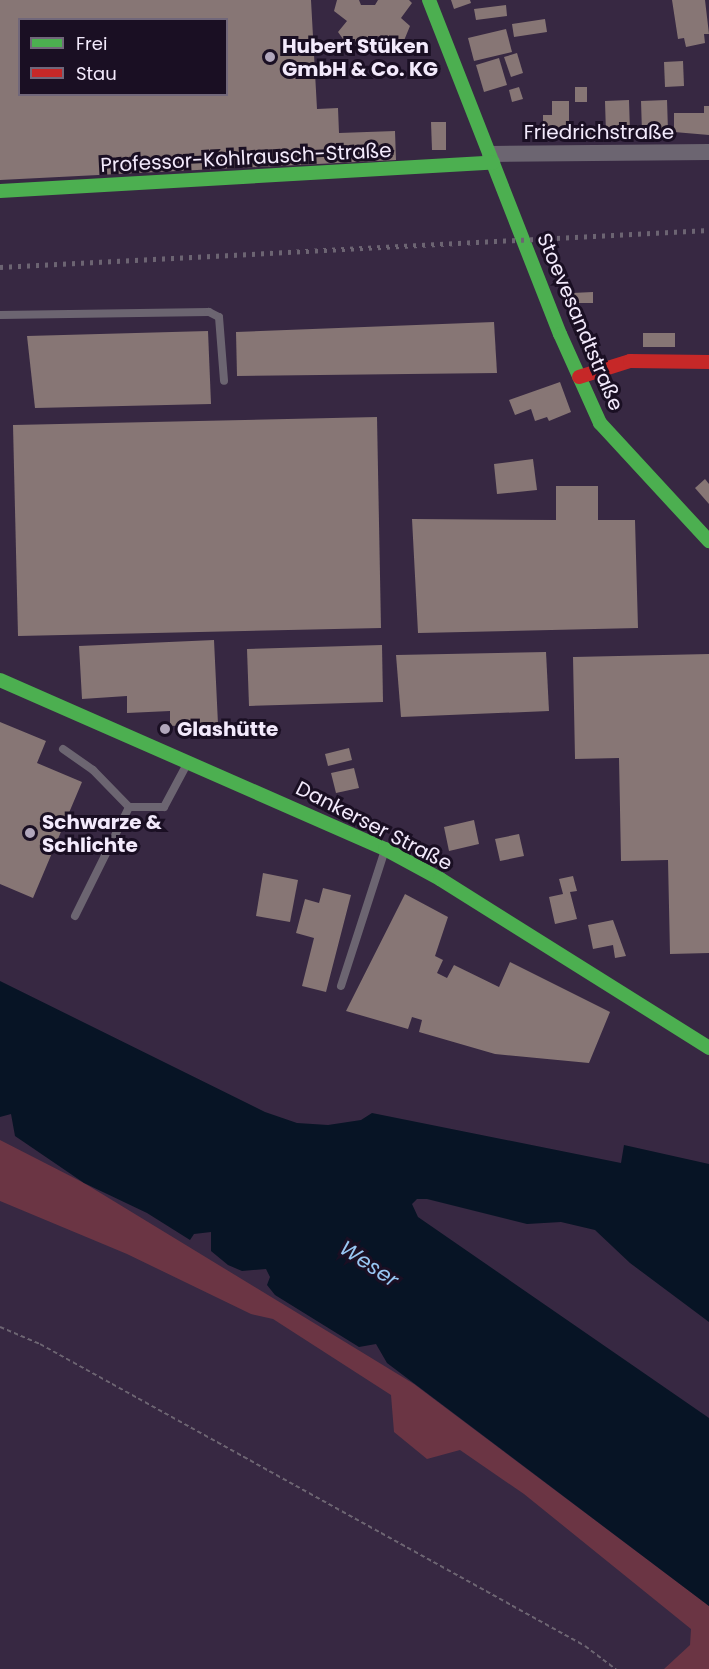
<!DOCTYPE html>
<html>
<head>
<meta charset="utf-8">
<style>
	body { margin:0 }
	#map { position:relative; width:709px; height:1669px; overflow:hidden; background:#372842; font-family:Poppins,sans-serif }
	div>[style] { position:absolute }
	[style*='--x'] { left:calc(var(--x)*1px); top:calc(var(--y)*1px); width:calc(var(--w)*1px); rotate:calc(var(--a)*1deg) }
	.green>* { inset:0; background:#6b3544 }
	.water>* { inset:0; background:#071425 }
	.building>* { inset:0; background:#877675 }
	.path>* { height:2px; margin-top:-1px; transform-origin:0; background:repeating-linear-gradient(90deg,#6d6572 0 4.5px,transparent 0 7.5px) }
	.lane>* { height:8px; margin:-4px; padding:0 4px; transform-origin:4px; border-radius:4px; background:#6c6571 }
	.street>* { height:16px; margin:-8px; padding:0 8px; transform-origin:8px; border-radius:8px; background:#6c6571 }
	.fast>* { height:14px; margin:-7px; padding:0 7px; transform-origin:7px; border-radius:7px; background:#4caf50 }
	.jam>* { height:14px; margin:-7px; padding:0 7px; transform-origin:7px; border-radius:7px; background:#c62828 }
	.rail>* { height:4.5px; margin-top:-2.25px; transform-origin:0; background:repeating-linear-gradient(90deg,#6c6472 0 3px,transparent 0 9px) }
	.dots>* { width:16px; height:16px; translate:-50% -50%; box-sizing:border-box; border:3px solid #1a0f23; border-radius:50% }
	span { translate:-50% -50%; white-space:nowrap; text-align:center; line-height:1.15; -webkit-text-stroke:6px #1a0f23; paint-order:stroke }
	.poi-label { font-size:20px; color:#f3eafc; font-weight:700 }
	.left { translate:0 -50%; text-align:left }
	.street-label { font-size:20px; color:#f3eafc }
	.water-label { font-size:21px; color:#98c6f2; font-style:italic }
	.legend { position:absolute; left:18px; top:18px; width:210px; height:78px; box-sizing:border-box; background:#1a0f23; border:2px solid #71677a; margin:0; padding:8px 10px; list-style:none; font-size:18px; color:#f3eafc }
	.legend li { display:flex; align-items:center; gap:12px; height:30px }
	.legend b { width:30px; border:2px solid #71677a }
</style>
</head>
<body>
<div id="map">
	<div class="green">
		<div style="clip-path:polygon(0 1140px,84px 1183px,414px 1384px,709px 1606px,709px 1669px,664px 1669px,690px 1645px,691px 1629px,524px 1494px,460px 1450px,427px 1459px,394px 1432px,391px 1395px,273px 1319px,251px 1314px,127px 1254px,0 1201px)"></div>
	</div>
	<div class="water">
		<div style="clip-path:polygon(0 981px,265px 1112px,297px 1123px,328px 1125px,361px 1120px,372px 1113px,621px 1163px,624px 1145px,709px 1164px,709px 1322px,630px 1263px,595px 1230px,561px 1222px,527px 1224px,427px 1199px,417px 1199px,412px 1204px,418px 1217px,709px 1418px,709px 1606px,387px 1363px,376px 1344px,359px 1347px,275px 1295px,267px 1285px,270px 1277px,266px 1269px,242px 1271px,228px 1265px,211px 1251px,211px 1232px,194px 1234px,190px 1240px,147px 1213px,84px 1183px,15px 1136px,11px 1114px,0 1117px)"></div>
	</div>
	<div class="building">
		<div style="clip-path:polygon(evenodd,0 0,311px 0,317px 109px,338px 108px,339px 133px,395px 131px,396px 160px,0 180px,0 0,20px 20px,226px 20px,226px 94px,20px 94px,20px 20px)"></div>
		<div style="clip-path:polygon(337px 0,359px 0,361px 5px,375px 5px,378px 0,409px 0,412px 3px,401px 18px,410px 26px,403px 43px,393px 44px,384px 37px,370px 36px,364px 45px,348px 46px,338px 32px,347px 21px,334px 11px)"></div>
		<div style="clip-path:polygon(451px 0,470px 0,471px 3px,454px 9px)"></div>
		<div style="clip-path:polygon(672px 0,705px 0,709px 34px,704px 34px,705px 43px,686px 47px,684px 38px,678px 39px)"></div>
		<div style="clip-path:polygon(506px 5px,507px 16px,476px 20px,474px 9px)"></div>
		<div style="clip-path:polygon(545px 19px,547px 32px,514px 37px,512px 24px)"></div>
		<div style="clip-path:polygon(506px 29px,512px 52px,474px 61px,468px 38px)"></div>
		<div style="clip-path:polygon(517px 53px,523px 73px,511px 77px,504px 57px)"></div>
		<div style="clip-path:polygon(499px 58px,507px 85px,484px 92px,476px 65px)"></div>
		<div style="clip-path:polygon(683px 61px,684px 86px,665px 87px,664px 62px)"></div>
		<div style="clip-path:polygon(519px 87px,523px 99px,512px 102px,509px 90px)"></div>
		<div style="clip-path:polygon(575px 87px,587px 87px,587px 102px,575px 102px)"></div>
		<div style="clip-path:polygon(629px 100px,630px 133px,606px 134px,605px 101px)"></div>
		<div style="clip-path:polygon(667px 100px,668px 132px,642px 133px,641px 101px)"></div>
		<div style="clip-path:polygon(552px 101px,569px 101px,569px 133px,543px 133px,543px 115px,552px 115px)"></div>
		<div style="clip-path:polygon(704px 106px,709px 106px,709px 135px,674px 132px,674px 113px,704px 113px)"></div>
		<div style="clip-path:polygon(431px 122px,446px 122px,446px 150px,432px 150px)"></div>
		<div style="clip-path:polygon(583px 128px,600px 128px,600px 138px,583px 138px)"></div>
		<div style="clip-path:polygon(593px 292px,593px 303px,572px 303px,572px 293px)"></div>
		<div style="clip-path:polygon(494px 322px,497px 373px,237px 376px,236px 332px)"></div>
		<div style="clip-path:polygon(208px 331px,211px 404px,35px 408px,27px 336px)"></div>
		<div style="clip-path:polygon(643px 333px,675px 333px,675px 347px,643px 347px)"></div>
		<div style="clip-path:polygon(560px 382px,571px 412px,549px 421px,547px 417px,535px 421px,531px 409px,515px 415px,509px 400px)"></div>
		<div style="clip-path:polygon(377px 417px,381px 628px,18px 636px,13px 425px)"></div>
		<div style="clip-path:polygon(533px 459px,537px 490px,497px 494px,494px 464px)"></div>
		<div style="clip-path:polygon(705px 479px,709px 484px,709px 504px,695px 488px)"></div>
		<div style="clip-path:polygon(556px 486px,598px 486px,598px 520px,635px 520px,638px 628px,418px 633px,412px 519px,556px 520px)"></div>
		<div style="clip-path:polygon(214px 640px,218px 724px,170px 726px,170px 711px,127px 713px,127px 696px,82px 699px,79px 646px)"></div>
		<div style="clip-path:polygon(382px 645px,383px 702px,249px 706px,247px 649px)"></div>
		<div style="clip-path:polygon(546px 652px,549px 711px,401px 717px,396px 655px)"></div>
		<div style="clip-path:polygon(709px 654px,709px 953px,670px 954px,668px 860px,621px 861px,619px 758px,575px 759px,573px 657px)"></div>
		<div style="clip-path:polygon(0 722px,46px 741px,37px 763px,82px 782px,33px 898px,0 884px)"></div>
		<div style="clip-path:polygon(349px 748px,352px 760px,328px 766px,325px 754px)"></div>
		<div style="clip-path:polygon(354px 768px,359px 788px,336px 793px,331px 773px)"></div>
		<div style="clip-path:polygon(474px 820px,479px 844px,449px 851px,444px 827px)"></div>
		<div style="clip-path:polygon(519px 834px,524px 856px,500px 861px,495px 839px)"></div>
		<div style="clip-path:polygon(263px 873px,298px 880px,290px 922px,256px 916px)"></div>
		<div style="clip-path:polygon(573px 876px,577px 891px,570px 892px,577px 919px,555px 924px,549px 897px,563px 894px,559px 879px)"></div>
		<div style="clip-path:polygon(323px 888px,351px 895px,326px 992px,302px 986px,314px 938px,296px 933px,305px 899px,319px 903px)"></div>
		<div style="clip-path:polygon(405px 894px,448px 917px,435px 956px,443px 960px,437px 973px,447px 978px,454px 965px,499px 987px,510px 962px,610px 1012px,589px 1063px,495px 1054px,419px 1032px,422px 1020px,412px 1017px,408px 1029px,346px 1011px)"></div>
		<div style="clip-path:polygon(613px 920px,626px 956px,615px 958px,613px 945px,593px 949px,588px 925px)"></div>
	</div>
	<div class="path">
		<div style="--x:0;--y:1327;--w:43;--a:23"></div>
		<div style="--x:40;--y:1344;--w:623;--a:28.99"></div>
		<div style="--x:585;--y:1646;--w:39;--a:37"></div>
	</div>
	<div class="lane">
		<div style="--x:0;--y:315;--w:209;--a:-0.8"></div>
		<div style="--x:209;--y:312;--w:11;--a:27"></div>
		<div style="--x:219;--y:317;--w:64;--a:85.5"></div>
		<div style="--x:63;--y:749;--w:37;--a:35"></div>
		<div style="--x:93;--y:770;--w:52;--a:45.8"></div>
		<div style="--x:75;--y:916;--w:122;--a:-63.6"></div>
		<div style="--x:129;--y:807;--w:35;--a:0"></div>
		<div style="--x:164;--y:807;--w:49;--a:-61.9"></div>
		<div style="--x:341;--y:986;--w:143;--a:-72.1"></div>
	</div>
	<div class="street">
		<div style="--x:490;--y:154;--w:219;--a:-0.5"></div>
	</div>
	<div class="fast">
		<div style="--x:429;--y:0;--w:359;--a:68.6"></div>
		<div style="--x:560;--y:334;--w:98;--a:65.8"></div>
		<div style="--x:600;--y:423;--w:161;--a:47.3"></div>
		<div style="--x:0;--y:191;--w:494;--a:-3.3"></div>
		<div style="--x:0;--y:680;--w:420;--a:23.7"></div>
		<div style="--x:385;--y:849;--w:63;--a:28.6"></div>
		<div style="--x:440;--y:879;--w:318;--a:32.1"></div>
	</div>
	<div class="jam">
		<div style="--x:579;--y:377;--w:53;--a:-17.4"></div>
		<div style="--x:630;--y:361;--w:79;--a:0.7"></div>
	</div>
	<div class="rail">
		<div style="--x:0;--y:267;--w:710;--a:-2.99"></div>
	</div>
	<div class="dots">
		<div style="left:270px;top:57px;background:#b1a6bb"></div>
		<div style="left:165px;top:729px;background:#b1a6bb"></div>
		<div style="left:30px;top:833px;background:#b1a6bb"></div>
	</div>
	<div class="poi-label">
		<span class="left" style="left:282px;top:58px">Hubert Stüken<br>GmbH &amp; Co. KG</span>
		<span class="left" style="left:177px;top:729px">Glashütte</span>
		<span class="left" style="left:42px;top:834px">Schwarze &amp;<br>Schlichte</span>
	</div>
	<div class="street-label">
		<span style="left:599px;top:132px">Friedrichstraße</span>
		<span style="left:246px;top:158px;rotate:-3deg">Professor-Kohlrausch-Straße</span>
		<span style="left:580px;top:322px;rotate:67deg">Stoevesandtstraße</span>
		<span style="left:374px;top:826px;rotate:27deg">Dankerser Straße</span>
	</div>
	<div class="water-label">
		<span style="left:369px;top:1264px;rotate:34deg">Weser</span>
	</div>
	<ul class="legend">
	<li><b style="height:8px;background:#4caf50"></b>Frei</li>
	<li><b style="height:8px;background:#c62828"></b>Stau</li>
	</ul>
</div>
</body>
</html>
